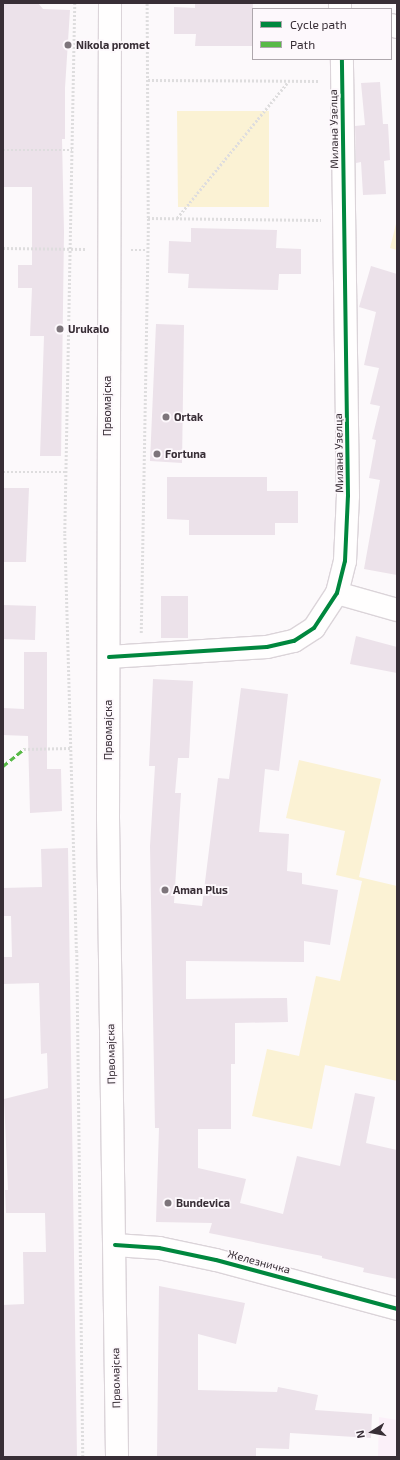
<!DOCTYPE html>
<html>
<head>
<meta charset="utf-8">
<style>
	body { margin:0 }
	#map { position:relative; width:400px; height:1460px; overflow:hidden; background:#fcf9fb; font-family:"Exo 2",sans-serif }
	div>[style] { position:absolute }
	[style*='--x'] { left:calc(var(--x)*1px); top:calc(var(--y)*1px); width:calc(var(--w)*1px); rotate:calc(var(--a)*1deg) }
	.built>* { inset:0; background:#fbf0f9 }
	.green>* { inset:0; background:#fbf2d4 }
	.building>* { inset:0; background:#ece2ea }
	.path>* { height:2.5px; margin-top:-1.25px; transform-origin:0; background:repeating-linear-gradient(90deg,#deddde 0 2px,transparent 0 4px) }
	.roads { filter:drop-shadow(1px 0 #dbd4d9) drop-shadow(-1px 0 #dbd4d9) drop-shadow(0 1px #dbd4d9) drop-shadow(0 -1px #dbd4d9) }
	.minor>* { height:22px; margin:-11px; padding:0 11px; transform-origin:11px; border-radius:11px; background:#fffefe }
	.secondary>* { height:22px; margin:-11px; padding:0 11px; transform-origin:11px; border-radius:11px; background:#fffefe }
	.quiet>* { height:3px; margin-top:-1.5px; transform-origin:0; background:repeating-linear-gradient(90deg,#58b947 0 6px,transparent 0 9px) }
	.cycleway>* { height:4px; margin:-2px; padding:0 2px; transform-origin:2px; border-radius:2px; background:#00873e }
	.dots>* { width:11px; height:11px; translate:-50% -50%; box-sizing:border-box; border:2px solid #fdf8fc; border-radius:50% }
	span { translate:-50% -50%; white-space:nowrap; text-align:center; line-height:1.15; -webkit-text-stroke:3.5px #fdf8fc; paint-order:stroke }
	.poi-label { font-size:11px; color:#382e36; font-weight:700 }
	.left { translate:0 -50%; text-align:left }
	.street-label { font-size:11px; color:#382e36 }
	.frame { position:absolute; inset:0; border:4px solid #382e36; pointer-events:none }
	.legend { position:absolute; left:252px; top:8px; width:140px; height:52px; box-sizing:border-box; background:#fdf8fc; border:1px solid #aea7ad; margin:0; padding:5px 7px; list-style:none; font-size:12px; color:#382e36 }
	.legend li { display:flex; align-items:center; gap:8px; height:20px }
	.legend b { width:20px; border:1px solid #aea7ad }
	.north { position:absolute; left:352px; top:1412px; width:40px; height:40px; -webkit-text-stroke:3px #fdf8fc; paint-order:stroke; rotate:259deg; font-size:11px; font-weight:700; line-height:16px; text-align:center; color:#382e36 }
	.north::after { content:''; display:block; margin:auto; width:14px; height:18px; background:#382e36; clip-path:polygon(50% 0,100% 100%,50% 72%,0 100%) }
</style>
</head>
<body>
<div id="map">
	<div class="built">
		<div style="clip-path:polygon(379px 1417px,397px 1420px,397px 1457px,378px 1457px)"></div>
	</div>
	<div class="green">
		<div style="clip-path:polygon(177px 111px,269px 111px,269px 207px,178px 207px)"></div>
		<div style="clip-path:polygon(397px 220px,397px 250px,390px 248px)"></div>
		<div style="clip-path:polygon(299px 760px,381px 779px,359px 877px,397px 886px,397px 1081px,325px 1065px,312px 1129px,252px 1116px,267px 1049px,299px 1056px,316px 976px,340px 981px,362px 881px,336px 875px,345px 831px,286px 818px)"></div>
	</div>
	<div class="building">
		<div style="clip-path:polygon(3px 3px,38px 3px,43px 9px,70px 10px,65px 88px,65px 139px,62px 139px,64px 232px,61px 456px,40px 456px,44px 336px,30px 336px,32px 288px,18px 288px,18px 265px,32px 265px,32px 187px,3px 187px)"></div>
		<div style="clip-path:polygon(195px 3px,253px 3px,253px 46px,195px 46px,196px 34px,174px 34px,174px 7px,195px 8px)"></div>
		<div style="clip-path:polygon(380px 82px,383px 124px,388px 124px,390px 160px,384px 161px,386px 194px,363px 195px,361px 162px,356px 163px,355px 126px,365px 125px,361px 83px)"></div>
		<div style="clip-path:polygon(191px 228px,277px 230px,276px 248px,301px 249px,301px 274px,279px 274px,278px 290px,188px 288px,189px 274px,168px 273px,169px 241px,191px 242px)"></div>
		<div style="clip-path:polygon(371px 266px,397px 274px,397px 575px,364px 569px,380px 480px,369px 478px,376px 440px,372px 439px,380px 406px,370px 404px,379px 368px,364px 365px,376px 312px,359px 307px)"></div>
		<div style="clip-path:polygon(156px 324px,184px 325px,182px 463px,150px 461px)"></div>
		<div style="clip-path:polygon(167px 477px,267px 477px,267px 491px,298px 491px,298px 523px,275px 523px,275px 535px,189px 535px,189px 520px,167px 519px)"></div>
		<div style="clip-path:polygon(3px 488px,29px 488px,26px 562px,3px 562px)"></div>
		<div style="clip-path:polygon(161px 596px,188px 596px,188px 638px,161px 638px)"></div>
		<div style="clip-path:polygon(3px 605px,36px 606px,35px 640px,3px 639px)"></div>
		<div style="clip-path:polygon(356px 636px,397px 647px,397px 673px,350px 664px)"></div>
		<div style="clip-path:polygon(24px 652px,47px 652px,47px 769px,61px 769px,62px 811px,30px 813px,28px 736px,3px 735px,3px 708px,24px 709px)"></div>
		<div style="clip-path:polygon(153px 679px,193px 681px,189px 758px,178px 758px,175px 793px,181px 793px,174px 903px,202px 906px,218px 778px,229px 779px,241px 688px,288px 694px,279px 771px,265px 769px,259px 832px,289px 834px,287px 871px,302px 873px,302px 884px,338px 890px,330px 945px,304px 941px,304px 962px,186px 961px,186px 999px,287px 998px,288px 1022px,235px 1023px,235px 1064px,231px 1064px,231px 1129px,198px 1129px,198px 1168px,246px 1179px,240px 1203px,283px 1214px,297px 1156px,340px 1166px,355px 1093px,375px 1097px,366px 1143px,397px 1150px,397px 1279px,363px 1272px,364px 1268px,322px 1258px,322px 1256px,209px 1233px,212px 1223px,156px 1222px,159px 1128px,155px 1128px,150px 846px,155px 766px,149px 766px)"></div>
		<div style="clip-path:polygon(68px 848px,77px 1457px,3px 1457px,3px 1305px,24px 1304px,23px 1252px,46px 1252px,45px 1213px,6px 1213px,5px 1190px,8px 1190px,4px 1099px,48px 1088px,47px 1053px,41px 1054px,39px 983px,3px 984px,3px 957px,12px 957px,11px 916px,3px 916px,3px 888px,42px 887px,41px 849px)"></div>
		<div style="clip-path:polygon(159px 1286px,245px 1303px,236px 1344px,198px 1334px,198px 1390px,277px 1392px,278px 1387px,318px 1395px,315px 1410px,372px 1414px,371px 1438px,290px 1433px,289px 1449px,256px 1448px,256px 1457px,157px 1457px)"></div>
	</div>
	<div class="path">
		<div style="--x:75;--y:3;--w:531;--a:91.08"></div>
		<div style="--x:65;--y:534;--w:417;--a:88.4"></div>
		<div style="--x:77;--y:951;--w:506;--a:89.32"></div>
		<div style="--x:148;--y:80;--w:171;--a:0.3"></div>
		<div style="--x:3;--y:150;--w:69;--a:0"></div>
		<div style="--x:148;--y:218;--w:173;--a:0.7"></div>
		<div style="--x:177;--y:218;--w:176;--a:-50.8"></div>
		<div style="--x:3;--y:248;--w:83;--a:0.7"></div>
		<div style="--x:131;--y:250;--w:16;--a:0"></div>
		<div style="--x:3;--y:472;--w:63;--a:0"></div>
		<div style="--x:141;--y:633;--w:415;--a:-89"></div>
		<div style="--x:148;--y:218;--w:215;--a:-90.3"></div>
		<div style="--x:24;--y:749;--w:47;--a:-1.2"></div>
	</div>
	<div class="roads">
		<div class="minor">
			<div style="--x:340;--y:3;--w:6;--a:90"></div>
			<div style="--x:391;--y:25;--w:6;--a:18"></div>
			<div style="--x:337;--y:593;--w:62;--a:15.8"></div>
			<div style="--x:109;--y:657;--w:158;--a:-3.6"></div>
			<div style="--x:267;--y:647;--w:28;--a:-13"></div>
			<div style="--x:294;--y:641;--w:24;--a:-33"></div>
			<div style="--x:314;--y:628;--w:42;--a:-56.7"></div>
			<div style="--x:337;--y:593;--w:33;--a:-76"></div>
			<div style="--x:345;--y:561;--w:65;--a:-87.4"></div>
			<div style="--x:348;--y:496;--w:437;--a:-90.8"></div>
			<div style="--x:115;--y:1245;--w:44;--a:3.9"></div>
			<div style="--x:159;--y:1248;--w:58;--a:11.9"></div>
			<div style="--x:216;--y:1260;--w:188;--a:15.1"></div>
		</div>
		<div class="secondary">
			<div style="--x:110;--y:3;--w:815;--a:90.14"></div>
			<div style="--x:108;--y:818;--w:639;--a:89.19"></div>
		</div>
	</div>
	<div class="quiet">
		<div style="--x:3;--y:766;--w:27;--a:-39"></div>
	</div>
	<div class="cycleway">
		<div style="--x:109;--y:657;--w:158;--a:-3.6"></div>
		<div style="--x:267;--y:647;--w:28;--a:-13"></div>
		<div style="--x:294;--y:641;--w:24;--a:-33"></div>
		<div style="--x:314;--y:628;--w:42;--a:-56.7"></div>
		<div style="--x:337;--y:593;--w:33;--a:-76"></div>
		<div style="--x:345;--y:561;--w:65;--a:-87.4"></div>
		<div style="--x:348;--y:496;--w:437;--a:-90.8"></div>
		<div style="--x:115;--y:1245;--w:44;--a:3.9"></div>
		<div style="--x:159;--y:1248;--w:58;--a:11.9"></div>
		<div style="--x:216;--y:1260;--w:188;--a:15.1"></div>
	</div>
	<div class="dots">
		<div style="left:68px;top:45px;background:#7d757b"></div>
		<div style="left:60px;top:329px;background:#7d757b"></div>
		<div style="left:166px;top:417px;background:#7d757b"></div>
		<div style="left:157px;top:454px;background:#7d757b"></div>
		<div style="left:165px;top:890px;background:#7d757b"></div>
		<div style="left:168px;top:1203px;background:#7d757b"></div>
	</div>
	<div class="poi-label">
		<span class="left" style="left:76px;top:45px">Nikola promet</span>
		<span class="left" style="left:68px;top:329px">Urukalo</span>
		<span class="left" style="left:174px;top:417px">Ortak</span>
		<span class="left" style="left:165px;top:454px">Fortuna</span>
		<span class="left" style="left:173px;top:890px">Aman Plus</span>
		<span class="left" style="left:176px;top:1203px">Bundevica</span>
	</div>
	<div class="street-label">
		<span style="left:334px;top:129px;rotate:-91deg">Милана Узелца</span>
		<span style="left:107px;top:406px;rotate:-90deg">Првомајска</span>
		<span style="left:339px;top:453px;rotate:-91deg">Милана Узелца</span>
		<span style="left:108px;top:730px;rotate:-90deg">Првомајска</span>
		<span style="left:111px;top:1054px;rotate:-91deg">Првомајска</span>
		<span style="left:259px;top:1262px;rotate:15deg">Железничка</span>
		<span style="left:116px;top:1378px;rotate:-91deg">Првомајска</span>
	</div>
	<div class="frame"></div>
	<ul class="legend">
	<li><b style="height:5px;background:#00873e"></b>Cycle path</li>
	<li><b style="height:5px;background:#58b947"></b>Path</li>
	</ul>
	<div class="north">N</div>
</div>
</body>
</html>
